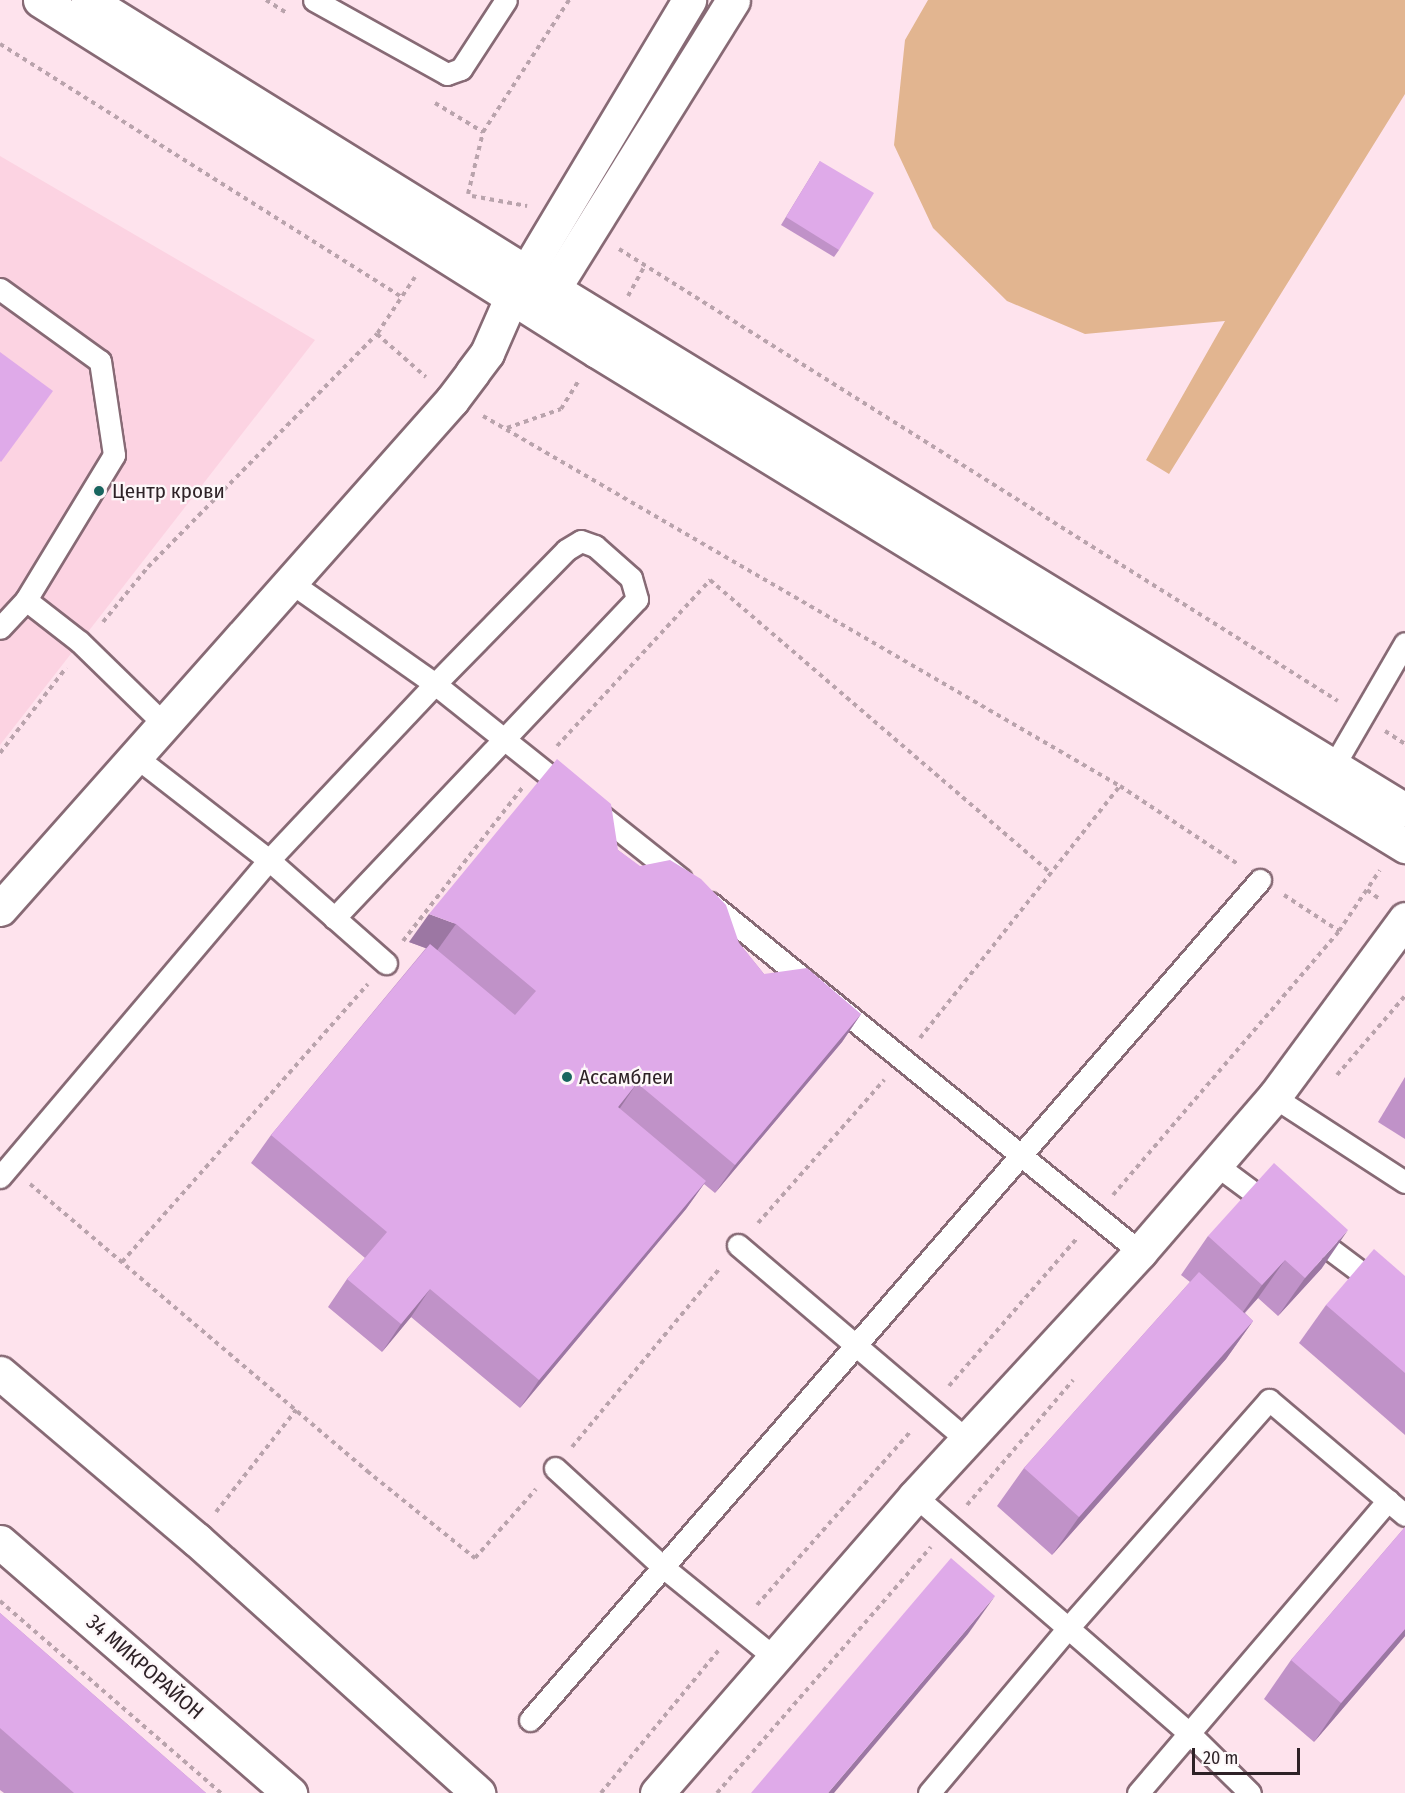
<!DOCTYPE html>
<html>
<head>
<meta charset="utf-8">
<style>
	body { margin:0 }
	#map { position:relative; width:1405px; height:1793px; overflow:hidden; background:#fee3ed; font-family:"Fira Sans Condensed",sans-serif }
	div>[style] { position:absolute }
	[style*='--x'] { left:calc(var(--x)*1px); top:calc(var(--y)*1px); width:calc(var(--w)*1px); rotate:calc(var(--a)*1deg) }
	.built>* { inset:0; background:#fcd3e2 }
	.green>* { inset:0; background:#e2b590 }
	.path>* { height:4px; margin-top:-2px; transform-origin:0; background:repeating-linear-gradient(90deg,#b9a3ac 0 4.5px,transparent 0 9px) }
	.roads { filter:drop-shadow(2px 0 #876a75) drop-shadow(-2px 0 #876a75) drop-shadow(0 2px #876a75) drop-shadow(0 -2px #876a75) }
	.service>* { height:21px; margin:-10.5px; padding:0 10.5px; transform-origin:10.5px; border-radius:10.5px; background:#fff }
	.minor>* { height:33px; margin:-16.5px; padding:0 16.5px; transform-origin:16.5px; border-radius:16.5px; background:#fff }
	.tertiary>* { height:33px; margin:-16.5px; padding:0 16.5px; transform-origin:16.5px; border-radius:16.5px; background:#fff }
	.secondary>* { height:33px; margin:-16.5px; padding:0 16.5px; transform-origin:16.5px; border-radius:16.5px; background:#fff }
	.wall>* { inset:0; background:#c092c8 }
	.shaded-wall>* { inset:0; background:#9c77a3 }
	.building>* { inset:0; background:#dfaae9 }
	.dots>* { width:16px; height:16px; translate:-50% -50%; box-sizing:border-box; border:3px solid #fdf7f9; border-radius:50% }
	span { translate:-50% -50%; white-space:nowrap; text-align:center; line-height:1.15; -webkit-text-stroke:4.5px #fdf7f9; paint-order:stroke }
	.poi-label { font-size:21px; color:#2e2227 }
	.left { translate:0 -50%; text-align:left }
	.street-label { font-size:21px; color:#2e2227 }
	.scale { position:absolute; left:1192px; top:1748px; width:108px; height:27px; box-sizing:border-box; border:3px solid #2e2227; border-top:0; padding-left:8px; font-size:18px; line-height:21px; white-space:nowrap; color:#2e2227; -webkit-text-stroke:4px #fdf7f9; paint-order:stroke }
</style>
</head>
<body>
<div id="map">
	<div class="built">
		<div style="clip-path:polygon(0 156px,315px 340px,0 745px)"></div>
	</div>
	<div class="green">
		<div style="clip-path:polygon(928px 0,1405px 0,1405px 94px,1169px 474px,1146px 460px,1225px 321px,1085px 334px,1007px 301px,933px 228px,894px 145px,905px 40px)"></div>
	</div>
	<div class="path">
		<div style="--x:266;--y:0;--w:25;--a:32"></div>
		<div style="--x:0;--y:44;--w:475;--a:32.2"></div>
		<div style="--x:435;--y:103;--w:56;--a:31.1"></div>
		<div style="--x:468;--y:194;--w:64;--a:-76.4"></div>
		<div style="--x:483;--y:132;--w:158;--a:-56.9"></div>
		<div style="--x:472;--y:196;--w:56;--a:10.3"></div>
		<div style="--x:619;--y:249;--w:849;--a:32.16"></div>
		<div style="--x:415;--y:277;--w:69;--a:123.7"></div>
		<div style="--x:377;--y:334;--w:65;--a:41.3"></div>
		<div style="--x:628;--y:296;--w:35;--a:-61"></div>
		<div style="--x:483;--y:416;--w:737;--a:30.15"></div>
		<div style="--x:1120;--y:786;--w:141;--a:33.5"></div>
		<div style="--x:507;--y:428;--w:57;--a:-19.4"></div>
		<div style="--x:561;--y:409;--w:34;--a:-58"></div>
		<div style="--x:103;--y:622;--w:71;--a:-50.7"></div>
		<div style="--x:148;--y:567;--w:327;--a:-45.5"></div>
		<div style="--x:1385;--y:731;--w:24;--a:33"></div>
		<div style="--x:557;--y:746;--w:226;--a:-47.3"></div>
		<div style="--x:710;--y:580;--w:450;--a:40.7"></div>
		<div style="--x:0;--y:753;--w:108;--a:-52.2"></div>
		<div style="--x:1367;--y:890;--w:14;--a:36"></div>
		<div style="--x:1284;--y:895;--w:66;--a:33.2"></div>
		<div style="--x:1339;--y:931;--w:73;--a:-56.1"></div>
		<div style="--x:403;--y:941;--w:194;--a:-52.1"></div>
		<div style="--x:920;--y:1038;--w:322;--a:-51.6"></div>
		<div style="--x:1337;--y:1075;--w:104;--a:-49.3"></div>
		<div style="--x:30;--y:1184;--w:443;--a:40.4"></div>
		<div style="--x:367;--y:1471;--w:139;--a:38.9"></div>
		<div style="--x:475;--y:1558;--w:92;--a:-48.5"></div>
		<div style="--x:1113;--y:1195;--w:348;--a:-49.4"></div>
		<div style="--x:758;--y:1223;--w:191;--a:-48.6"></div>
		<div style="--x:122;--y:1262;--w:371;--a:-48.5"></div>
		<div style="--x:949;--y:1386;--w:196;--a:-49.1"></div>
		<div style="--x:572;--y:1447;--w:232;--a:-50.4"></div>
		<div style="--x:967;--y:1505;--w:164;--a:-49.7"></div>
		<div style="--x:216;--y:1512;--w:130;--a:-51.9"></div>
		<div style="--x:0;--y:1601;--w:293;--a:41"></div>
		<div style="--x:757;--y:1605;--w:232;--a:-48.5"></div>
		<div style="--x:601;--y:1793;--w:185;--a:-50.5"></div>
		<div style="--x:717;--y:1793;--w:326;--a:-49"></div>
	</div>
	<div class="roads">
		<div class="service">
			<div style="--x:314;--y:0;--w:152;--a:29.1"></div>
			<div style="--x:447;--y:74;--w:15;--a:-20"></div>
			<div style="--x:461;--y:69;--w:82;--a:-56.9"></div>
			<div style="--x:0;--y:289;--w:123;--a:35.8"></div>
			<div style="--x:100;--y:361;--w:95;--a:81.5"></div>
			<div style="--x:114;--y:455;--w:170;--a:121.3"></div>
			<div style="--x:26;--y:600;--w:38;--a:133"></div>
			<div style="--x:290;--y:582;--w:177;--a:35.1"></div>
			<div style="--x:435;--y:684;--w:170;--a:38.6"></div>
			<div style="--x:26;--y:600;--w:68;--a:37.9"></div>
			<div style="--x:80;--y:642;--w:119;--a:44.3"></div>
			<div style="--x:136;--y:757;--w:168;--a:37.8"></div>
			<div style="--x:269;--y:860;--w:156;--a:41.4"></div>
			<div style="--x:1333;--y:767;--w:143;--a:-59.9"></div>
			<div style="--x:593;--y:809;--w:112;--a:38.5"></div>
			<div style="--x:710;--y:903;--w:554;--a:39.06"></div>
			<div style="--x:1274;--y:1097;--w:156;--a:33"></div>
			<div style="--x:1215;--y:1164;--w:72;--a:36.6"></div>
			<div style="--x:0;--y:1177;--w:416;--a:-49.7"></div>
			<div style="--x:269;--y:860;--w:242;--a:-46.7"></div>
			<div style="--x:435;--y:684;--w:187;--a:-45.6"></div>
			<div style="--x:566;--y:550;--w:17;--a:-31"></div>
			<div style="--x:581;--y:541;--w:15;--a:20"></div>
			<div style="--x:595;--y:546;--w:48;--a:41.6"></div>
			<div style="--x:631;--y:578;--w:22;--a:74"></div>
			<div style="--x:637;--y:599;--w:440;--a:133.5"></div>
			<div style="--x:1310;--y:1234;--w:119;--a:36.8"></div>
			<div style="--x:738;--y:1245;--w:301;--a:40.4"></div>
			<div style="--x:555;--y:1468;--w:147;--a:42.5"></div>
			<div style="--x:663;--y:1567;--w:144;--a:39.1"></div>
			<div style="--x:915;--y:1496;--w:202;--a:40.8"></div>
			<div style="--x:1068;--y:1628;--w:304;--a:-48.6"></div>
			<div style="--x:1269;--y:1400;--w:178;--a:40.2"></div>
			<div style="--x:530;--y:1720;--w:1113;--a:-49.01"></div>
			<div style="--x:929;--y:1793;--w:216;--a:-49.9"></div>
			<div style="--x:1068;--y:1628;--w:162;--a:41"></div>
			<div style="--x:1190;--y:1734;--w:84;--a:44.5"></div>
			<div style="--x:1138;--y:1793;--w:385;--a:-49.5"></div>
		</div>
		<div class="minor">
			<div style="--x:0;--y:1373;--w:257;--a:40.3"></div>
			<div style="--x:196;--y:1539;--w:380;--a:42"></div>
			<div style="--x:0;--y:1542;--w:384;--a:40.9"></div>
			<div style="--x:657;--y:1793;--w:393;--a:-49"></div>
			<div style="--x:915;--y:1496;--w:332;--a:-47.3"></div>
			<div style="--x:1140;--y:1252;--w:205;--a:-49.2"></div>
			<div style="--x:1274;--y:1097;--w:221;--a:-53.6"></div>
		</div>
		<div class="tertiary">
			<div style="--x:539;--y:312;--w:367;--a:-58.1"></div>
			<div style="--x:0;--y:909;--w:681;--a:-48.39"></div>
			<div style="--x:452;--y:400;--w:34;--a:-53"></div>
			<div style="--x:472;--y:373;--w:25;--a:-53"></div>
			<div style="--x:487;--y:353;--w:62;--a:-66.3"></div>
			<div style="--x:512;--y:296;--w:345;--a:-59.1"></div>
		</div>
		<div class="secondary">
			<div style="--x:40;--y:0;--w:658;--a:32.22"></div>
			<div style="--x:597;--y:351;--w:948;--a:31.49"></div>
			<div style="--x:88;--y:0;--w:550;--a:31.84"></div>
			<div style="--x:555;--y:290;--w:996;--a:31.46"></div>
		</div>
	</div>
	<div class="wall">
		<div style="clip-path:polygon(820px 161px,839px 250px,834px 257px,781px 225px)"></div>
		<div style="clip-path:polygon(618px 850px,739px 943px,764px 974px,861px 1014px,842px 1042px,715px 1193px,704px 1184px,686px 1209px,520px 1408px,411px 1317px,382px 1352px,328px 1307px,347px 1279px,365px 1258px,251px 1163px,271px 1135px,426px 948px,409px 942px)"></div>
		<div style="clip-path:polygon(1405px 1077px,1405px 1139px,1378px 1122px)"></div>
		<div style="clip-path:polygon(1208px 1236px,1322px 1268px,1278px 1316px,1258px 1298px,1245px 1313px,1253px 1321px,1226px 1359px,1052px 1555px,997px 1506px,1024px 1468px,1190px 1282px,1181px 1275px)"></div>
		<div style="clip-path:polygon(1405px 1276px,1405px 1435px,1299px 1343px,1326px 1305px)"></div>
		<div style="clip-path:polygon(1405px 1527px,1405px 1636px,1314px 1742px,1264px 1699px,1291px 1660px)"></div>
		<div style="clip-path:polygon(0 1613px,206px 1793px,4px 1793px,0 1790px)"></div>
	</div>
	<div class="shaded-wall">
		<div style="clip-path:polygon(429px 914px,456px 924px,436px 952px,409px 942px)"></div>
		<div style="clip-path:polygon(861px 1014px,842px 1042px,715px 1193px,735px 1165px)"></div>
		<div style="clip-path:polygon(637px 1083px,618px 1111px,618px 1107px)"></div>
		<div style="clip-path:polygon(706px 1181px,686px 1209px,520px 1408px,539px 1380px)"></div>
		<div style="clip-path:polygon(1348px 1230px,1322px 1268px,1278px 1316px,1305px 1278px)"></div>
		<div style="clip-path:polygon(1285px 1260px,1258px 1298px,1235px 1323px,1262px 1285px)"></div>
		<div style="clip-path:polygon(430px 1289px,411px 1317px,382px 1352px,401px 1324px)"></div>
		<div style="clip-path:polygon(1253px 1321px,1226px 1359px,1052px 1555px,1079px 1517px)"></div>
		<div style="clip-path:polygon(995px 1596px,968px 1634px,834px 1793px,828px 1793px)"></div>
		<div style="clip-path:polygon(1405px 1629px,1405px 1636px,1314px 1742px,1341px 1703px)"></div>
	</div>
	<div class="building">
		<div style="clip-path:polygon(820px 161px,874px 193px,839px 250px,786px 217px)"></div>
		<div style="clip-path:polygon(0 352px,53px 391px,1px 462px,0 461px)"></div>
		<div style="clip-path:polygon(557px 759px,611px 804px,618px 850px,640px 866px,670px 860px,701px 879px,726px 905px,739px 943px,764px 974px,807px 968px,861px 1014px,735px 1165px,637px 1083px,618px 1107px,706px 1181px,539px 1380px,430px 1289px,401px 1324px,347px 1279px,387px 1232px,271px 1135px,430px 944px,515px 1015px,536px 991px,456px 924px,429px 914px)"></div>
		<div style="clip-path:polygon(1274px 1163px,1348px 1230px,1305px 1278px,1285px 1260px,1262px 1285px,1208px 1236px)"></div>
		<div style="clip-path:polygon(1374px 1249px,1405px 1276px,1405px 1373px,1326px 1305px)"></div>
		<div style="clip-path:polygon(1199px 1272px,1253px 1321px,1079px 1517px,1024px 1468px)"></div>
		<div style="clip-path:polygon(1405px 1527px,1405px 1629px,1341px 1703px,1291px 1660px)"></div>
		<div style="clip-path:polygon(951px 1558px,995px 1596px,828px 1793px,751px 1793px)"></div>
		<div style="clip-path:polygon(0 1613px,206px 1793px,74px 1793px,0 1728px)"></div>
	</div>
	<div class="dots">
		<div style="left:99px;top:491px;background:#18655f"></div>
		<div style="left:567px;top:1077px;background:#18655f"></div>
	</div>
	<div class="poi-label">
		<span class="left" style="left:112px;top:491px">Центр крови</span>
		<span class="left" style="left:579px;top:1077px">Ассамблеи</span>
	</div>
	<div class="street-label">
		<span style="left:145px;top:1667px;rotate:41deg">34 МИКРОРАЙОН</span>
	</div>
	<div class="scale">20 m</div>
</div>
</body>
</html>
